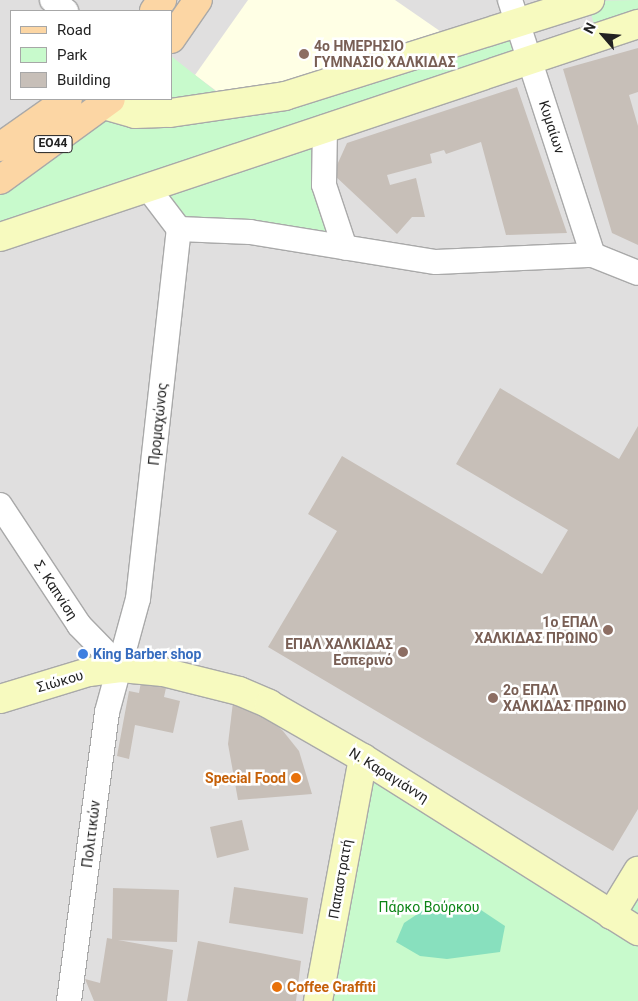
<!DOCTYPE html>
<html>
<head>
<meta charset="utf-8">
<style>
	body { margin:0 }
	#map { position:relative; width:638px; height:1001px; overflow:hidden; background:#f2efe9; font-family:Roboto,sans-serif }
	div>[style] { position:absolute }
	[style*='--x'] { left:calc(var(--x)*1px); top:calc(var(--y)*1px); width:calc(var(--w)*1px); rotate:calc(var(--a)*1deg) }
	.residential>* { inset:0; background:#e0dfdf }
	.education>* { inset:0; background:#ffffe5 }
	.park>* { inset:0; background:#c8facc }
	.pitch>* { inset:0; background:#88e0be }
	.building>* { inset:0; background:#c7bfb8 }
	.roads { filter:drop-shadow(1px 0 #a9a9a9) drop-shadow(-1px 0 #a9a9a9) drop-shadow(0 1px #a9a9a9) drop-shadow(0 -1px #a9a9a9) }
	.street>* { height:24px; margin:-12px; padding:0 12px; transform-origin:12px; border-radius:12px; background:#fff }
	.secondary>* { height:28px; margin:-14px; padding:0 14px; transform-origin:14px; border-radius:14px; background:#f7fabf }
	.primary>* { height:28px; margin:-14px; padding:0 14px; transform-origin:14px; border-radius:14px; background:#fcd6a4 }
	.dots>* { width:14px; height:14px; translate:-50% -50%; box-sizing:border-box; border:2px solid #fff; border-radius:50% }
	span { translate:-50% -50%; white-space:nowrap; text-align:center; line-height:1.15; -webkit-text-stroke:5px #fff; paint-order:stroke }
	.shield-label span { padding:1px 4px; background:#fff; border:1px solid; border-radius:4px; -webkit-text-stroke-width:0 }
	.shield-label { font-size:12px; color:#222; font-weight:700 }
	.education-label { font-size:14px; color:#785e54; font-weight:700 }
	.left { translate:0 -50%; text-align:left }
	.right { translate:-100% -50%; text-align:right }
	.street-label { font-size:14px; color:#222 }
	.shop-label { font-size:14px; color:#366cbe; font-weight:700 }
	.food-label { font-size:14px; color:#c56008; font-weight:700 }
	.park-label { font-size:14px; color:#0c8416 }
	.legend { position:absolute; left:10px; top:10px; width:162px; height:90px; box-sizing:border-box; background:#fff; border:1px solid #a7a7a7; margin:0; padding:6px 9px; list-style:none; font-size:15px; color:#222 }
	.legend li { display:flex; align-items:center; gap:10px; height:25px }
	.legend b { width:25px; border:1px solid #a7a7a7 }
	.north { position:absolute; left:578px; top:10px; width:50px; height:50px; -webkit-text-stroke:4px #fff; paint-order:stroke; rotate:297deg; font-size:14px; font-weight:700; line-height:20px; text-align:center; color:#222 }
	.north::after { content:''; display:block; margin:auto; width:18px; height:22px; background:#222; clip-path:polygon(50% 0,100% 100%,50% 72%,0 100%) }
</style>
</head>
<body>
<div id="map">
	<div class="residential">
		<div style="clip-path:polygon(evenodd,0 0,638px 0,638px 1001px,0 1001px,0 0,11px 11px,171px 11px,171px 99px,11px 99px,11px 11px)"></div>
	</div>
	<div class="education">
		<div style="clip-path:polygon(248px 0,395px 0,450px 38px,295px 88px,223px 96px,195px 75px)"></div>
	</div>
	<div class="park">
		<div style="clip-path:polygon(638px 0,638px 24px,598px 37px,587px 1px)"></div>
		<div style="clip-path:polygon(519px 25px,530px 60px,326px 127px,345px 248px,179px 229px,147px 187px,0 237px,0 147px,68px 99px,171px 99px,171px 56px,223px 97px)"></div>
		<div style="clip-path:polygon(363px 758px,615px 909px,638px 871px,638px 1001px,316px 1001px)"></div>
	</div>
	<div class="pitch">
		<div style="clip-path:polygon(437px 901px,475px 906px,505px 926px,500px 952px,447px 959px,420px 956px,396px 942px,404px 923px)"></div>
	</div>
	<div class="building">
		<div style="clip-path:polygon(638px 48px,638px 92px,629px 95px,638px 126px,638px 245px,612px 233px,563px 69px)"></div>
		<div style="clip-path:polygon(517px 87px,567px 233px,506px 235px,481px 142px,446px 154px,444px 150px,430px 154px,432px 163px,387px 175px,390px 185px,416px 178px,425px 217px,412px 217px,397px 234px,333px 174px,347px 143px)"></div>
		<div style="clip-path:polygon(500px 388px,619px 459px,638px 426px,638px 809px,613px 851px,268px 647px,337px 531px,308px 514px,342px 456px,542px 574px,568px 530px,456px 464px)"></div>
		<div style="clip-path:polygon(141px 682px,166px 688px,164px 697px,180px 701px,173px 733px,135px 725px,129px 759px,117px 756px,129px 691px,139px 693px)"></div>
		<div style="clip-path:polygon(233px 702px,267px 717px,283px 731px,299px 751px,312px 794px,238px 800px,228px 744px)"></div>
		<div style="clip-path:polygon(242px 820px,249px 850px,217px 858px,210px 827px)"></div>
		<div style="clip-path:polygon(234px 887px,308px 898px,303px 934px,229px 923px)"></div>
		<div style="clip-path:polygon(113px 888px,179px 890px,177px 942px,112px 940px)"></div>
		<div style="clip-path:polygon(107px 938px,173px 950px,167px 1001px,94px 1001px,85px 979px,100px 983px)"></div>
		<div style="clip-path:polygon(198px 941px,301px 961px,296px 1001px,187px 1001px)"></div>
	</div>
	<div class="roads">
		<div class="street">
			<div style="--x:52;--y:0;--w:18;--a:38"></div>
			<div style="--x:510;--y:0;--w:268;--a:72"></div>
			<div style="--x:325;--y:127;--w:58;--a:91"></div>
			<div style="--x:324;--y:185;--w:66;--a:71.6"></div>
			<div style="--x:179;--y:229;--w:71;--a:2.4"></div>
			<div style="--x:250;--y:232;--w:188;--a:9.2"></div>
			<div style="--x:436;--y:262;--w:157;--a:-2.6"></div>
			<div style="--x:593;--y:255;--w:48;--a:21.8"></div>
			<div style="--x:0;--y:505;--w:144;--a:56.6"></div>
			<div style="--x:79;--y:625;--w:60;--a:45.7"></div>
			<div style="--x:69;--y:1001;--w:291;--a:-82.5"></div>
			<div style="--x:107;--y:712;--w:117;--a:-74.7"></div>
			<div style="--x:138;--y:599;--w:372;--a:-83.7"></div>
			<div style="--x:179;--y:229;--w:53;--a:-127.3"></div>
		</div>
		<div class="secondary">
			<div style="--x:104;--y:105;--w:32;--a:16"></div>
			<div style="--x:135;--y:114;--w:35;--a:-2"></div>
			<div style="--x:170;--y:113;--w:116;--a:-8.4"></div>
			<div style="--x:285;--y:96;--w:320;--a:-17.5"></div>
			<div style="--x:0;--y:237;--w:673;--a:-18.46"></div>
			<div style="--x:0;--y:699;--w:93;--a:-16.9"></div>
			<div style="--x:89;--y:672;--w:32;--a:-7"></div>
			<div style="--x:121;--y:668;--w:42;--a:5.4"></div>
			<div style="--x:163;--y:672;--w:78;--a:14"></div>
			<div style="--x:239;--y:691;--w:33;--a:23"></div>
			<div style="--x:269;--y:704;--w:108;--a:29.9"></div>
			<div style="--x:363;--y:758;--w:325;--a:32.2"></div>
			<div style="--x:611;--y:915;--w:52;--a:-58.5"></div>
			<div style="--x:318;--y:1001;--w:247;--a:-79.5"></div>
		</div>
		<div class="primary">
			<div style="--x:154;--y:11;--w:14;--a:-54"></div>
			<div style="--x:171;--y:39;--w:47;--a:-55.3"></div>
			<div style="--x:0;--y:147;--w:83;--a:-35.2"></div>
			<div style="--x:0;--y:180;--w:137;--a:-36.1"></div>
		</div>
	</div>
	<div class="dots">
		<div style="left:304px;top:54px;background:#8d6e63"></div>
		<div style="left:608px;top:630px;background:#8d6e63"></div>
		<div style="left:403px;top:652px;background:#8d6e63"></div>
		<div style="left:83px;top:654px;background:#3f7fe0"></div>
		<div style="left:493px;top:698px;background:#8d6e63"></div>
		<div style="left:296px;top:778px;background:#e8710a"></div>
		<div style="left:277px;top:987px;background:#e8710a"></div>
	</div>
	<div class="shield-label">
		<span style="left:53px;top:144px">ΕΟ44</span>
	</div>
	<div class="education-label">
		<span class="left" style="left:314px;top:54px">4ο ΗΜΕΡΗΣΙΟ<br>ΓΥΜΝΑΣΙΟ ΧΑΛΚΙΔΑΣ</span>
		<span class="right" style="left:598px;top:630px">1ο ΕΠΑΛ<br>ΧΑΛΚΙΔΑΣ ΠΡΩΙΝΟ</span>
		<span class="right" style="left:393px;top:652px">ΕΠΑΛ ΧΑΛΚΙΔΑΣ<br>Εσπερινό</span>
		<span class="left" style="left:503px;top:698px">2ο ΕΠΑΛ<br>ΧΑΛΚΙΔΑΣ ΠΡΩΙΝΟ</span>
	</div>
	<div class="street-label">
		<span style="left:552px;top:127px;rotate:72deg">Κυμαίων</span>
		<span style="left:158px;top:424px;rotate:-84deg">Προμαχώνος</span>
		<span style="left:56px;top:590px;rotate:57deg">Σ. Καπνίση</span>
		<span style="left:60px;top:681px;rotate:-16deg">Σιώκου</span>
		<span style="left:389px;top:775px;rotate:32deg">Ν. Καραγιάννη</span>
		<span style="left:91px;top:834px;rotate:-83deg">Πολιτικών</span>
		<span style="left:340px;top:879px;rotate:-80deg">Παπαστρατή</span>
	</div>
	<div class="shop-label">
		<span class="left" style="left:93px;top:654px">King Barber shop</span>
	</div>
	<div class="food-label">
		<span class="right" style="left:286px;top:778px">Special Food</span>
		<span class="left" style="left:287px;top:987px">Coffee Graffiti</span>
	</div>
	<div class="park-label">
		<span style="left:429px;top:907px">Πάρκο Βούρκου</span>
	</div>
	<ul class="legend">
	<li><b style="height:6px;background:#fcd6a4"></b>Road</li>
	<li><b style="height:14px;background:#c8facc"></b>Park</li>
	<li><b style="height:14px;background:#c7bfb8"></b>Building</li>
	</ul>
	<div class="north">N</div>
</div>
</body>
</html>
